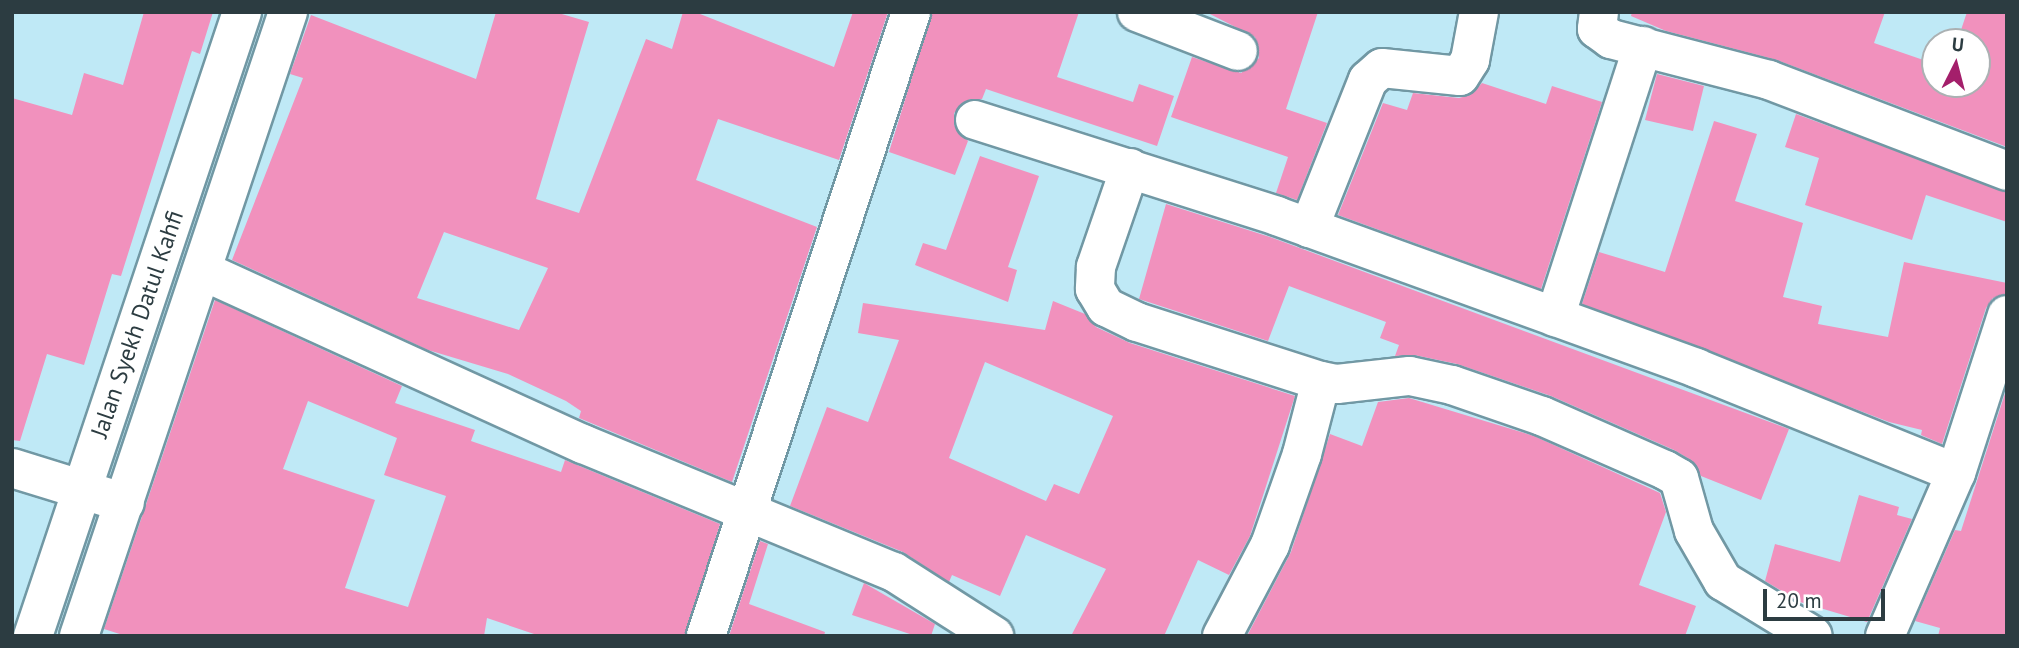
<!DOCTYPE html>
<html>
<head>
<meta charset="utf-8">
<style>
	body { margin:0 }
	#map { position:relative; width:2019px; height:648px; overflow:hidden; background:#bfe9f6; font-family:"PT Sans",sans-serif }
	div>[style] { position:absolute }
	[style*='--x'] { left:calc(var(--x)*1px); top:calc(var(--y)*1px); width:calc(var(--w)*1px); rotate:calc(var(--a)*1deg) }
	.building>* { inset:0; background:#f191bd }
	.roads { filter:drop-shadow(2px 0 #7198a4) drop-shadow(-2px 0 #7198a4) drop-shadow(0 2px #7198a4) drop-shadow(0 -2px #7198a4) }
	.street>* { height:38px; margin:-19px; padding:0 19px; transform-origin:19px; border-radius:19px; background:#fff }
	.secondary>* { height:38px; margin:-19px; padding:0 19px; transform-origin:19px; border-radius:19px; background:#fff }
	span { translate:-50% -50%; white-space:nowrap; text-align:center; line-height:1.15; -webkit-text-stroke:5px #fff; paint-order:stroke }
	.street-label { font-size:24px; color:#2c3c41 }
	.frame { position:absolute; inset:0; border:14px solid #2c3c41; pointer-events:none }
	.north { position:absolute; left:1921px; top:28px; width:70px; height:70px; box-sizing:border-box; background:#fff; border:2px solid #abb1b3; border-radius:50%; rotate:6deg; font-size:19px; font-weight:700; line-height:28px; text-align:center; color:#2c3c41 }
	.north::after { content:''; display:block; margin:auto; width:24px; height:32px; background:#a41f6b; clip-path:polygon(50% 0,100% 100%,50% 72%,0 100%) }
	.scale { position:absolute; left:1763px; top:589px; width:122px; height:32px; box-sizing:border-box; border:4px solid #2c3c41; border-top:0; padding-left:9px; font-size:21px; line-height:24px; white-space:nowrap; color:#2c3c41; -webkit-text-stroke:5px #fff; paint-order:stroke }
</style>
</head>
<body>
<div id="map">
	<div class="building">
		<div style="clip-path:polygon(144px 12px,213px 12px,200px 54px,192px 51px,121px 276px,112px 274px,84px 365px,47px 354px,20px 441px,12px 440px,12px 98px,72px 115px,84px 73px,123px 85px)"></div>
		<div style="clip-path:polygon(evenodd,496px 12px,555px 12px,589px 22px,536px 199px,579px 213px,646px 39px,672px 49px,683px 12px,695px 12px,834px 67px,853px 12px,888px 12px,839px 160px,718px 119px,696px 180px,817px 227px,732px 482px,579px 418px,581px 411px,566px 401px,508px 374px,428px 350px,232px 260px,303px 78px,290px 74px,311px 15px,476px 79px,496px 12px,444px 232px,548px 268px,519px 330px,417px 298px,444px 232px)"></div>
		<div style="clip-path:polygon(932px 12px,1079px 12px,1057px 77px,1133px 102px,1139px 84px,1174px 96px,1157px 146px,986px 89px,982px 99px,970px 99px,954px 113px,954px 125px,968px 141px,955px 175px,889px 152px)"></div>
		<div style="clip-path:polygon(1206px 12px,1318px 12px,1286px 109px,1327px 123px,1297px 200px,1276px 193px,1288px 157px,1171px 117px,1192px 57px,1241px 73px,1259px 58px,1255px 37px)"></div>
		<div style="clip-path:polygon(1632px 12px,1885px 12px,1874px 43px,1935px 64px,1935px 84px,1977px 84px,1977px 42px,1957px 42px,1967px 12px,2007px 12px,2007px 147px,1777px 60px,1666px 31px,1631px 16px)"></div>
		<div style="clip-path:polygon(1657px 74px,1704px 86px,1693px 131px,1645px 120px)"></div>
		<div style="clip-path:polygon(1482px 83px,1546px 104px,1552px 86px,1602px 102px,1541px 289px,1338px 215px,1383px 103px,1407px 110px,1413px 93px,1459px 98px,1470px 95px)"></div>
		<div style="clip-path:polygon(1796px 114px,2007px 192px,2007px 222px,1926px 195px,1912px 240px,1805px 205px,1819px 158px,1785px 147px)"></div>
		<div style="clip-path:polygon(1714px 121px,1757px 134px,1735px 201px,1803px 223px,1783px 297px,1822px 306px,1818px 324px,1888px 337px,1904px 262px,2007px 283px,2005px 294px,1993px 298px,1986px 308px,1942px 444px,1921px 435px,1922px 430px,1889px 422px,1582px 304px,1599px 252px,1665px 272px)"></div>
		<div style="clip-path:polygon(980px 156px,1039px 176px,1008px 267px,1017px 270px,1008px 302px,915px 265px,923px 243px,946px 250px)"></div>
		<div style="clip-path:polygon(1166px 204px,1270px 237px,1789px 429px,1761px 500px,1701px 476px,1691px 460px,1674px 450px,1551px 396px,1457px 364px,1414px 355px,1395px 356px,1399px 345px,1380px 338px,1386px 322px,1289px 286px,1268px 341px,1139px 299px)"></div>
		<div style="clip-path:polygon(evenodd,215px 300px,402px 386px,395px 403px,475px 430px,471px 441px,561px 472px,565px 460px,720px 524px,685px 636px,540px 636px,487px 618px,484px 636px,126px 636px,104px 629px,215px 300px,308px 401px,397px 438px,384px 475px,446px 496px,408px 607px,345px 588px,375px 500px,283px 469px,308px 401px)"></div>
		<div style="clip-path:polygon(evenodd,1053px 301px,1085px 314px,1096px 327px,1130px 343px,1295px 396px,1250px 536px,1229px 575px,1198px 560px,1164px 636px,1071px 636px,1106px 569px,1026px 535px,1000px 596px,952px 575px,949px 582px,903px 552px,790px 506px,827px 407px,868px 422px,899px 340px,858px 333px,863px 303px,1045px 330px,1053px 301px,985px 362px,1113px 416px,1079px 494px,1054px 484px,1046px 501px,949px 458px,985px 362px)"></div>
		<div style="clip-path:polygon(2007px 387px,2007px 636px,1938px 636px,1940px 628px,1915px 621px,1955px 530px,1961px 531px)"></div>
		<div style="clip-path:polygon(1409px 398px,1534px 436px,1660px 493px,1666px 512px,1639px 585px,1696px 606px,1685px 636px,1247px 636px,1291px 552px,1330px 434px,1362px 446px,1378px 402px)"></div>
		<div style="clip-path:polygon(1859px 495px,1899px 507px,1897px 515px,1912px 519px,1867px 622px,1800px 602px,1765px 581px,1775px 544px,1840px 562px)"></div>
		<div style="clip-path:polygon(760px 541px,768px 544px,749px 604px,825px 632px,824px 636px,729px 636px)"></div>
		<div style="clip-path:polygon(864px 583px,935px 624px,931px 636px,916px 636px,852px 615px)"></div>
	</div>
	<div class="roads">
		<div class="street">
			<div style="--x:1137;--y:12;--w:108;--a:21.1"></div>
			<div style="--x:1599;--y:12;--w:17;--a:97"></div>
			<div style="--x:1597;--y:29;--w:17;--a:36"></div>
			<div style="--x:1611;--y:39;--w:163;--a:14.5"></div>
			<div style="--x:1769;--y:80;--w:255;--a:20.9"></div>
			<div style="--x:975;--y:120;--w:317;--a:17.6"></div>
			<div style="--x:1277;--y:216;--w:446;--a:19.9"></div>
			<div style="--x:1696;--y:368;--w:280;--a:22"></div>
			<div style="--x:1130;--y:168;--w:105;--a:109"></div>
			<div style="--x:1096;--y:267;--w:22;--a:93"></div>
			<div style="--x:1095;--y:289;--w:21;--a:59"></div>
			<div style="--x:1106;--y:307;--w:34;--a:26"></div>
			<div style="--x:1137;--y:322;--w:193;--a:17.8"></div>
			<div style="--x:1321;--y:381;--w:16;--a:11"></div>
			<div style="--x:1337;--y:384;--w:73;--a:-6.3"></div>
			<div style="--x:1410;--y:376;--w:43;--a:12.1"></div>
			<div style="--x:1452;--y:385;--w:95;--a:19"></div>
			<div style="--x:1542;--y:416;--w:134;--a:23.7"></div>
			<div style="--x:1665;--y:470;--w:16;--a:30"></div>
			<div style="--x:1679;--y:478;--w:55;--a:74.2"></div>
			<div style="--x:1694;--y:531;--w:58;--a:59.9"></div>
			<div style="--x:1723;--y:581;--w:105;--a:31.4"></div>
			<div style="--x:1309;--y:228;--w:159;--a:-68.3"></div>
			<div style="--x:1368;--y:80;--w:18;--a:-41"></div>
			<div style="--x:1382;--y:68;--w:78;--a:5.9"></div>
			<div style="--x:1460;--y:76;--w:19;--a:-58"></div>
			<div style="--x:1470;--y:60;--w:49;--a:-79.4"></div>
			<div style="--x:203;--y:271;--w:418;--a:24.5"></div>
			<div style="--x:583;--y:444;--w:336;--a:22.4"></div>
			<div style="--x:894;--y:572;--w:119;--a:32.6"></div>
			<div style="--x:1555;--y:317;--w:285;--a:-72"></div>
			<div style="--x:12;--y:468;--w:118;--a:17.2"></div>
			<div style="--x:706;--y:636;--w:657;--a:-71.81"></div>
			<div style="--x:1222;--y:636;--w:103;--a:-62.2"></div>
			<div style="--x:1270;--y:545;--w:96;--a:-70.6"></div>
			<div style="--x:1302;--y:454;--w:75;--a:-75.4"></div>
			<div style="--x:1885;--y:636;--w:178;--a:-66.5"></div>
			<div style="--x:1956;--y:473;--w:166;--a:-72.1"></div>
		</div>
		<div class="secondary">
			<div style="--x:33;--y:636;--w:658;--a:-71.48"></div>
			<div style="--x:79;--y:636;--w:658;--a:-71.48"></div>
		</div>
	</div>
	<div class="street-label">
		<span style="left:137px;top:324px;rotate:-71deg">Jalan Syekh Datul Kahfi</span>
	</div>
	<div class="frame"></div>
	<div class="north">U</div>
	<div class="scale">20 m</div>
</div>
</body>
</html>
